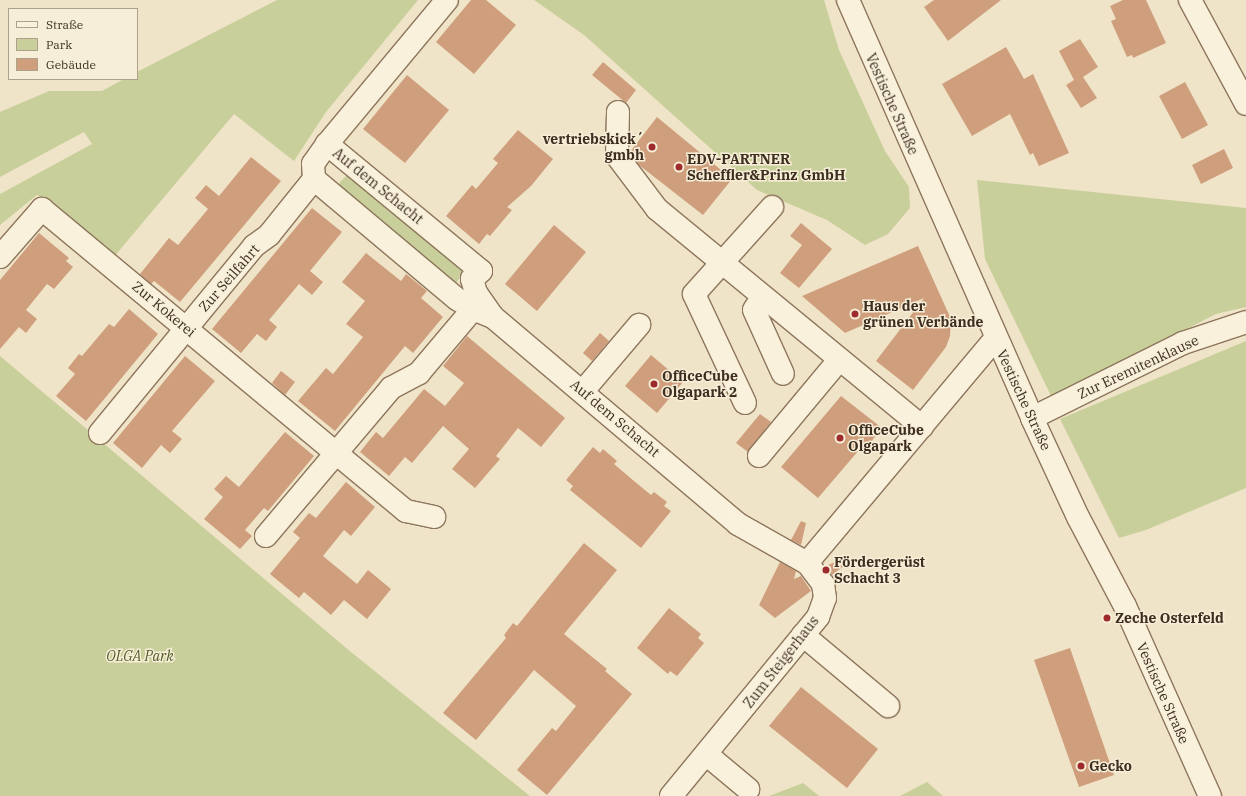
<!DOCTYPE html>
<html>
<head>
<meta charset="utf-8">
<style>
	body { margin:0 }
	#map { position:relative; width:1246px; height:796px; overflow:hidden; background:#f0e4c8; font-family:"IBM Plex Serif",serif }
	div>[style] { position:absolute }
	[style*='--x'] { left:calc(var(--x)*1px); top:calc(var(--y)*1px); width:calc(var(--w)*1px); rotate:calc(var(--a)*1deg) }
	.green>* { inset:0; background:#c9cf9b }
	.building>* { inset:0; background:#cf9f7d }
	.roads { filter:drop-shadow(1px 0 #8d765c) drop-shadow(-1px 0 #8d765c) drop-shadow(0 1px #8d765c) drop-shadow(0 -1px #8d765c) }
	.minor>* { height:22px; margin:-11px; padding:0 11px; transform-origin:11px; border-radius:11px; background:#faf1dc }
	.dots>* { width:11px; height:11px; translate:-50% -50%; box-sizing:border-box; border:2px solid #f7eed8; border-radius:50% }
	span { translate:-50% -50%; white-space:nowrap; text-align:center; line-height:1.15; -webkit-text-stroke:3px #f7eed8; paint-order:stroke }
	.street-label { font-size:14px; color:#3d2e20 }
	.poi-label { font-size:14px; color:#3d2e20; font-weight:700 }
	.right { translate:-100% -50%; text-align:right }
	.left { translate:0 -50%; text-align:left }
	.park-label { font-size:14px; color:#4d5a26; font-style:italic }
	.legend { position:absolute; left:8px; top:8px; width:130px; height:72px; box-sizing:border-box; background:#f7eed8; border:1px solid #ada18e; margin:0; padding:5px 7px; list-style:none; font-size:12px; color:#3d2e20 }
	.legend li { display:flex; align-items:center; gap:8px; height:20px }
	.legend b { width:20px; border:1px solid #ada18e }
</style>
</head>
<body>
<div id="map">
	<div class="green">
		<div style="clip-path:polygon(277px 0,418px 0,326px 112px,294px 161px,234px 114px,113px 258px,37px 195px,0 225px,0 194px,92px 144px,84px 132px,0 177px,0 112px,49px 91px,102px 91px,124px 79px,137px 79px,137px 72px)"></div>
		<div style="clip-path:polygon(534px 0,824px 0,839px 50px,885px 151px,909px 187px,910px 208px,888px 234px,865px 245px,827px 220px,757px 190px,584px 35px)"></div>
		<div style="clip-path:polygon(348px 174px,464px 271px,457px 282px,453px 283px,339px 186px,340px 182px)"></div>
		<div style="clip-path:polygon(977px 180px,1246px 208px,1246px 307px,1216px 314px,1052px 398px,985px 259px)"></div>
		<div style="clip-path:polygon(1246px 341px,1246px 488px,1146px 530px,1119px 538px,1060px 419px)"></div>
		<div style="clip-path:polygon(0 356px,351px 652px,530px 796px,0 796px)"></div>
		<div style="clip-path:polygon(927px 782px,943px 796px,900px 796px)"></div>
		<div style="clip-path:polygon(803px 783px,819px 796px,769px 796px)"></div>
	</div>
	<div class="building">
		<div style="clip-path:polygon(471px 0,486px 0,516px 25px,474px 74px,436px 42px)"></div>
		<div style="clip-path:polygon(934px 0,1001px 0,948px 41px,924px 7px)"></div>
		<div style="clip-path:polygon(1123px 0,1146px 0,1166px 43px,1133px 58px,1132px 55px,1127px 57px,1111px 21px,1116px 19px,1110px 6px)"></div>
		<div style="clip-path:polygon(1080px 39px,1098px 67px,1083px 77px,1097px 98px,1081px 108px,1066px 85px,1074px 80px,1059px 51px)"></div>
		<div style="clip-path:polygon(1006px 47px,1024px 79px,1033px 74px,1069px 153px,1039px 166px,1033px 153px,1030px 155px,1010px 114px,972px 136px,942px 84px)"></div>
		<div style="clip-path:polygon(603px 62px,636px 90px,626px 103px,592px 75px)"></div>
		<div style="clip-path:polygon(407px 75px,449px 110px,405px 163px,363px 129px)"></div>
		<div style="clip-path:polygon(1185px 82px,1208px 125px,1182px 139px,1159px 96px)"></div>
		<div style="clip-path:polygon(657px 117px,732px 179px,703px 215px,639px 165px,630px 152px)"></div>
		<div style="clip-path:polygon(518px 130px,553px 159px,531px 186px,507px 207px,512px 210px,490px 236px,487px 234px,479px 244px,446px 216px,472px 185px,476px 189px,498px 163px,493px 159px)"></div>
		<div style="clip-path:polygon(1224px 149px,1233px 168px,1201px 184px,1192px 165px)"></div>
		<div style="clip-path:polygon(251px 157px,281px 181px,180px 302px,154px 281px,151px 284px,140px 274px,169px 238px,178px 245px,208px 209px,195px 198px,206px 185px,219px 196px)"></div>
		<div style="clip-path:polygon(312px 208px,342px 232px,310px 271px,323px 282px,312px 295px,299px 284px,269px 320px,277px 327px,266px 341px,257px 334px,241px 353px,212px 329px)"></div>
		<div style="clip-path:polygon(801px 223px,832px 249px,799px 288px,780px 273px,802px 245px,790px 236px)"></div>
		<div style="clip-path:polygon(554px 225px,586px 252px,537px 311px,505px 284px)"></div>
		<div style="clip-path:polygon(39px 233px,69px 258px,66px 261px,73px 267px,54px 289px,47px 284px,26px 310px,37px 319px,26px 333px,19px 327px,0 349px,0 280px)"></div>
		<div style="clip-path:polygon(918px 246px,951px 319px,950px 336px,946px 347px,913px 390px,876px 361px,924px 298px,845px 333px,802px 296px)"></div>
		<div style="clip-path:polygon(366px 253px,401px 281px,406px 274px,427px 291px,421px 298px,443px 317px,413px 353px,405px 346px,335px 431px,298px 401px,326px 368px,333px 374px,363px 337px,346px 324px,365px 301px,342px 282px)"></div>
		<div style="clip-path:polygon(129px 309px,158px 334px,86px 421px,56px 396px,75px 374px,68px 368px,79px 354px,82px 356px,109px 324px,114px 327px)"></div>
		<div style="clip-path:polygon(600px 333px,609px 341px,592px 361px,583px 353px)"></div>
		<div style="clip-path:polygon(467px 336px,565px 418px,541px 447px,518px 428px,496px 456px,500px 459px,475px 488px,452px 469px,469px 449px,443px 426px,412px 463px,405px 457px,389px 476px,360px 452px,376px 432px,383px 438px,424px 389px,445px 406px,464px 383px,443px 366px)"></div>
		<div style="clip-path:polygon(651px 355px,683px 382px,657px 413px,625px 386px)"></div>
		<div style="clip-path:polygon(185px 356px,215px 381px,172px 431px,182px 439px,170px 453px,161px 445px,142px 468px,113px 443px)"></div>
		<div style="clip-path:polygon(281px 371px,295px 382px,285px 395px,272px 383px)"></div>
		<div style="clip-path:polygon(841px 396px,882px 428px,863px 452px,859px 450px,818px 498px,781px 467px)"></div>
		<div style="clip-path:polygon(760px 414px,771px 422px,748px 452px,736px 443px)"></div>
		<div style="clip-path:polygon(285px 432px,314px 456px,268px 511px,264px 508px,245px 530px,252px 536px,240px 549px,204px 519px,223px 497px,214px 489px,226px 476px,239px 487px)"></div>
		<div style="clip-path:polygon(593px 447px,600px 453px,603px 449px,617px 461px,614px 464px,634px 481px,651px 495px,654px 492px,667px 502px,664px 506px,671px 511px,641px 548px,570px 490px,573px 486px,566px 480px)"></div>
		<div style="clip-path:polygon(346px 482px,375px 507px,351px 536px,344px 530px,323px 556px,357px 584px,368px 570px,391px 589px,367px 619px,344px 600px,331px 615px,304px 592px,299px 598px,270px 574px,300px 538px,293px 532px,309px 513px,316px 518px)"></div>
		<div style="clip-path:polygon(801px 521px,806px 523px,801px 545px,791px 540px)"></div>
		<div style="clip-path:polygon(584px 543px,617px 570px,564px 634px,607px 669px,605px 671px,632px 694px,547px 795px,517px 770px,552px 728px,556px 731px,576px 706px,534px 670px,476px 740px,443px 713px,506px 638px,504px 635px,513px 623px,517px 626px)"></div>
		<div style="clip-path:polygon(847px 558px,849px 562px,832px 575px,825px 566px)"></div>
		<div style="clip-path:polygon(780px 562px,796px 571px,794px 579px,801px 576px,811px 591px,775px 618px,759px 605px)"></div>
		<div style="clip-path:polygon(669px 608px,701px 634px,698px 638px,704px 643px,677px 676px,670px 671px,668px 674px,637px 648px)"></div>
		<div style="clip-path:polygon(1070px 648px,1114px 775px,1079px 787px,1034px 660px)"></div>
		<div style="clip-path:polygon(801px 687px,878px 749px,847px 788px,769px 726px)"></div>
	</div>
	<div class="roads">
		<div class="minor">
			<div style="--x:848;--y:0;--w:457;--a:66.2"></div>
			<div style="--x:1032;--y:418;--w:109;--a:65.1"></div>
			<div style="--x:1078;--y:517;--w:101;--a:62.2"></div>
			<div style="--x:1125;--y:606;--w:208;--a:65.9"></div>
			<div style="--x:1190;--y:0;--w:118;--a:61.7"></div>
			<div style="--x:618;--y:112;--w:44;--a:91.3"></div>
			<div style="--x:617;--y:156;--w:66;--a:53"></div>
			<div style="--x:657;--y:209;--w:343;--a:39.4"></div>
			<div style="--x:327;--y:144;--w:187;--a:-50.2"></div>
			<div style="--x:0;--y:257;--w:64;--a:-48.8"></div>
			<div style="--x:42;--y:209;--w:473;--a:39.7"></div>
			<div style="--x:406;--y:511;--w:29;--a:12"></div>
			<div style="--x:762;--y:298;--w:14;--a:124"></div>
			<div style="--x:754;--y:310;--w:70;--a:65.6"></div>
			<div style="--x:493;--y:317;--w:29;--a:-125"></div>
			<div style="--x:476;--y:293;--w:15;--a:-106"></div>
			<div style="--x:472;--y:279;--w:12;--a:-42"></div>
			<div style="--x:481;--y:271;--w:200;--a:-140.5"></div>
			<div style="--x:327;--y:144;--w:24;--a:125"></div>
			<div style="--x:313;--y:164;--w:15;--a:86"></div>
			<div style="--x:314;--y:179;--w:187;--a:40"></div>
			<div style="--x:457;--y:299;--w:19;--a:32"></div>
			<div style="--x:473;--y:309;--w:22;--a:22"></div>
			<div style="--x:493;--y:317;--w:321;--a:40.2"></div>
			<div style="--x:738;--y:524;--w:79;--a:29.5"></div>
			<div style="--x:807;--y:563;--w:294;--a:-50"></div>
			<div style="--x:583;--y:391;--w:87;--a:-49.7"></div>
			<div style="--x:745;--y:403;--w:120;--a:-115.1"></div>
			<div style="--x:694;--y:294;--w:117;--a:-48.1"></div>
			<div style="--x:1032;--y:418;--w:169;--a:-26.4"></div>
			<div style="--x:1183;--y:343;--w:66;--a:-18.4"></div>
			<div style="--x:100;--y:433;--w:242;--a:-50.5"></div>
			<div style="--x:254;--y:246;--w:19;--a:-36"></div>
			<div style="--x:269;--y:235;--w:72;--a:-51.2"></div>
			<div style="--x:759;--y:456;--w:125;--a:-50.2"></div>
			<div style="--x:266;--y:536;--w:194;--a:-49.8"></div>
			<div style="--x:391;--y:388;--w:32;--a:-28"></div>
			<div style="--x:419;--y:373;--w:84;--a:-49.8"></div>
			<div style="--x:803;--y:635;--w:111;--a:39.9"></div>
			<div style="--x:706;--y:754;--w:55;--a:39.8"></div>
			<div style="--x:671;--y:796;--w:232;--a:-50.6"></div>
			<div style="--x:818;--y:617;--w:20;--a:-70"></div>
			<div style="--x:825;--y:598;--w:14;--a:-98"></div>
			<div style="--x:823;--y:584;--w:26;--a:-127"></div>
		</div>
	</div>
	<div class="dots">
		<div style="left:652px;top:147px;background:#9e2a2b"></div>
		<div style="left:679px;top:167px;background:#9e2a2b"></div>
		<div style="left:855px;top:314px;background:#9e2a2b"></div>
		<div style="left:654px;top:384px;background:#9e2a2b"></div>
		<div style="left:840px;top:438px;background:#9e2a2b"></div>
		<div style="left:826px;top:570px;background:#9e2a2b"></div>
		<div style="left:1107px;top:618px;background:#9e2a2b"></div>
		<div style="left:1081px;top:766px;background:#9e2a2b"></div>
	</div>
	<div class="street-label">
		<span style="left:892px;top:104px;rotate:66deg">Vestische Straße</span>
		<span style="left:378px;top:186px;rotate:39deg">Auf dem Schacht</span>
		<span style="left:229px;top:278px;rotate:-49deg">Zur Seilfahrt</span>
		<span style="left:164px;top:309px;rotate:40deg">Zur Kokerei</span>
		<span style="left:1138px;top:367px;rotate:-25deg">Zur Eremitenklause</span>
		<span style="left:1024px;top:400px;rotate:65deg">Vestische Straße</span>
		<span style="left:615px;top:418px;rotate:40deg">Auf dem Schacht</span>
		<span style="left:781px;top:662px;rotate:-52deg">Zum Steigerhaus</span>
		<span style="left:1163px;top:693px;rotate:66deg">Vestische Straße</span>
	</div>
	<div class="poi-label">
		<span class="right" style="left:644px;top:147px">vertriebskick´<br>gmbh</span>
		<span class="left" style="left:687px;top:167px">EDV-PARTNER<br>Scheffler&amp;Prinz GmbH</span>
		<span class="left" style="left:863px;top:314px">Haus der<br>grünen Verbände</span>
		<span class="left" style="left:662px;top:384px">OfficeCube<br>Olgapark 2</span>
		<span class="left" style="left:848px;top:438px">OfficeCube<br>Olgapark</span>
		<span class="left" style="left:834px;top:570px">Fördergerüst<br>Schacht 3</span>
		<span class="left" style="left:1115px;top:618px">Zeche Osterfeld</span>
		<span class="left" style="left:1089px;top:766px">Gecko</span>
	</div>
	<div class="park-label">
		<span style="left:140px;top:656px">OLGA Park</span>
	</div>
	<ul class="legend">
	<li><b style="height:5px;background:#faf1dc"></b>Straße</li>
	<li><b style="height:11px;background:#c9cf9b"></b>Park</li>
	<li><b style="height:11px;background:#cf9f7d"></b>Gebäude</li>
	</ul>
</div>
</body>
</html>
